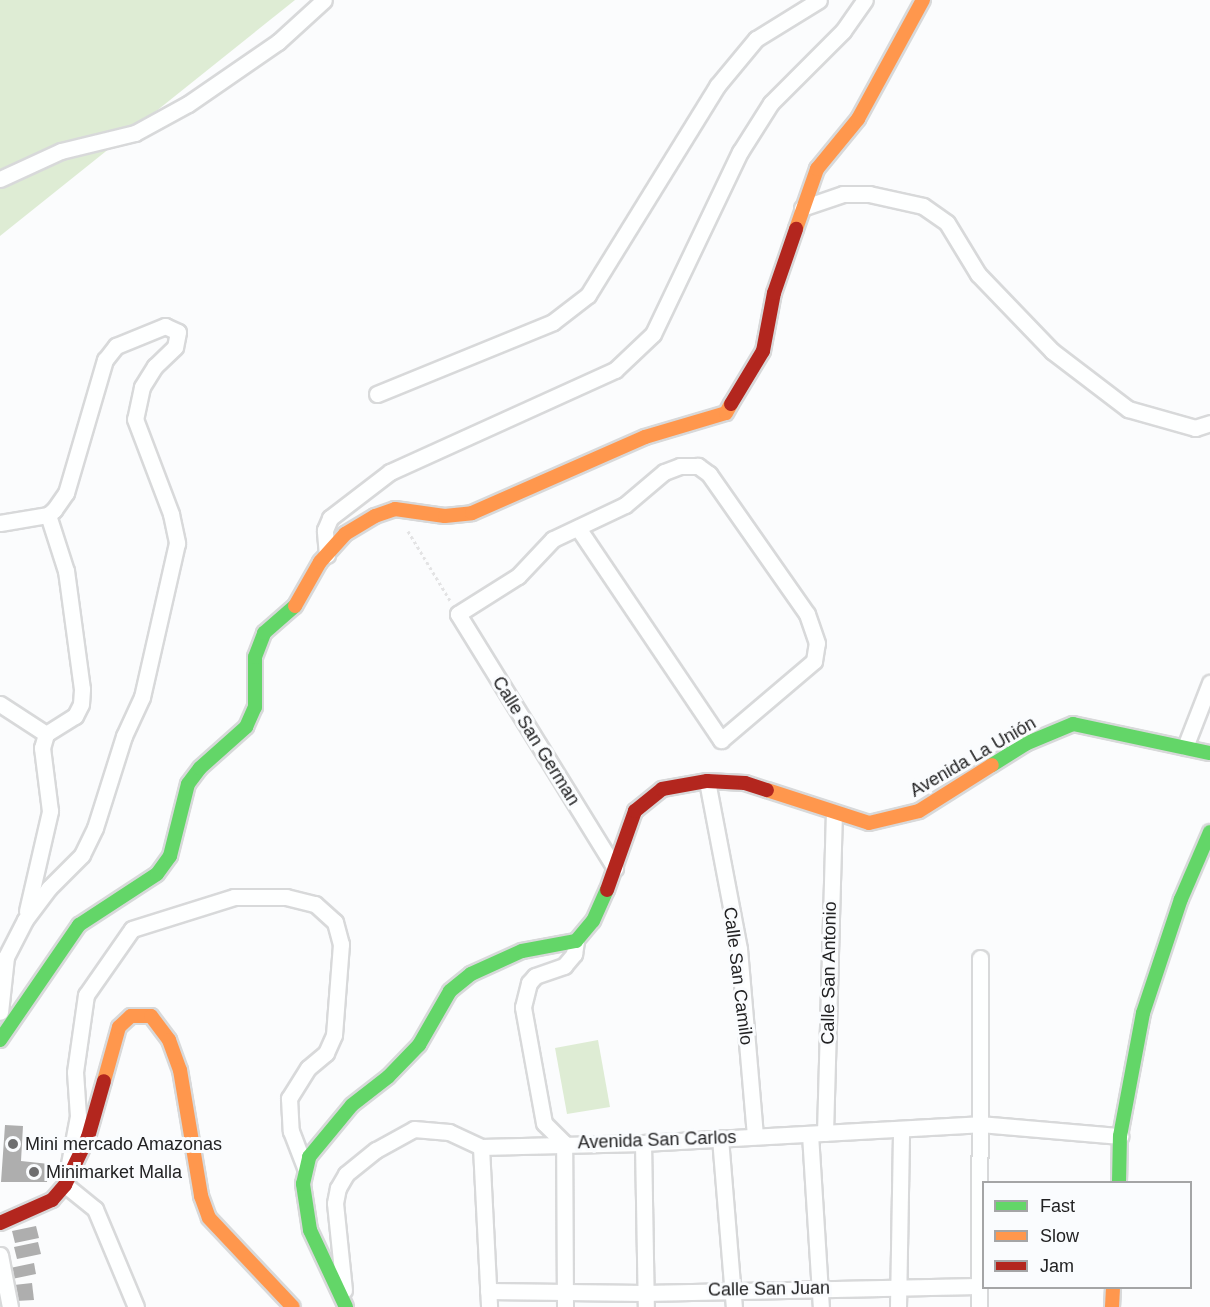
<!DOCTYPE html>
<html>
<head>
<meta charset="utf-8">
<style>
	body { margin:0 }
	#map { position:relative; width:1210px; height:1307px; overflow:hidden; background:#fbfcfd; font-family:Helvetica,sans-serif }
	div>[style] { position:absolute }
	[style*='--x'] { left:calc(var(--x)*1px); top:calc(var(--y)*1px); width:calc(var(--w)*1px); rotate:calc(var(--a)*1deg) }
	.green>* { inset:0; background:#deecd4 }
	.building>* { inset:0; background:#aeaeae }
	.path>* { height:3px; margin-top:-1.5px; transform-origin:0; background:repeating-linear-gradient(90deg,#e3e3e4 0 3px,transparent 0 6px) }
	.roads { filter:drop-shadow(2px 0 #d8d9da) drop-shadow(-2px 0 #d8d9da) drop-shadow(0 2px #d8d9da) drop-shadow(0 -2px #d8d9da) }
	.street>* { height:15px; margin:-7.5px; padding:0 7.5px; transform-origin:7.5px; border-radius:7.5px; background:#feffff }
	.fast>* { height:14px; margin:-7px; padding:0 7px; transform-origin:7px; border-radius:7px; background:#63d668 }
	.slow>* { height:14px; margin:-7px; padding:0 7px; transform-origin:7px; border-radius:7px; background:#ff974d }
	.jam>* { height:14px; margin:-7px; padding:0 7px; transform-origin:7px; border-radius:7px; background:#b3261e }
	.dots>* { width:16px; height:16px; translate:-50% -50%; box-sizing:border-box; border:3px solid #fafcfe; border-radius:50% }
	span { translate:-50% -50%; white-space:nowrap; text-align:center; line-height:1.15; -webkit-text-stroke:6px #fafcfe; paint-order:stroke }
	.street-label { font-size:18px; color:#222223 }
	.poi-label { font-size:18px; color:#222223 }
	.left { translate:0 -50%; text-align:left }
	.legend { position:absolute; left:982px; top:1181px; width:210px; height:108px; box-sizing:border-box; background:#fafcfe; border:2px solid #a4a5a6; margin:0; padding:8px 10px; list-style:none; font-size:18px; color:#222223 }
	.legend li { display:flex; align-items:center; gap:12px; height:30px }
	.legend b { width:30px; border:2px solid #a4a5a6 }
</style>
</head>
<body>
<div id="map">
	<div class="green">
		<div style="clip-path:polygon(0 0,295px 0,0 236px)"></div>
		<div style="clip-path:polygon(598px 1040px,610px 1107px,567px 1114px,555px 1048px)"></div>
	</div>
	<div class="building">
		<div style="clip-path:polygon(5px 1125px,23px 1126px,21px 1161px,49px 1164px,47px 1182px,1px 1182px)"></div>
		<div style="clip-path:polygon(36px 1226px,39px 1238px,15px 1243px,12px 1231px)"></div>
		<div style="clip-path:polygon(38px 1242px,41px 1254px,17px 1259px,14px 1247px)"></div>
		<div style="clip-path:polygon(34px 1263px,36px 1274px,12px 1279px,10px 1268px)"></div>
		<div style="clip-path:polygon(32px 1283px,34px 1300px,16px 1301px,14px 1285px)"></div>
	</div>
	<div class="path">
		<div style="--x:408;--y:531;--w:83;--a:58.8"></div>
	</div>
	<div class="roads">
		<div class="street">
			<div style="--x:0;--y:179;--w:67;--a:-24.7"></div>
			<div style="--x:61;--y:151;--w:76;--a:-13.7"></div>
			<div style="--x:135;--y:133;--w:60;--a:-28.7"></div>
			<div style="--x:188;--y:104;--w:109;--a:-34.6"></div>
			<div style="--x:278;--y:42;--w:62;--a:-42.4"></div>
			<div style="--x:802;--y:208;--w:43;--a:-18.9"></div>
			<div style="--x:843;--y:194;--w:26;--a:0"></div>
			<div style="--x:869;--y:194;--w:55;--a:12.5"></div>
			<div style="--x:923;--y:206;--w:29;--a:35"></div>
			<div style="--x:947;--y:223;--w:60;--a:58.7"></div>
			<div style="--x:978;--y:274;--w:107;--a:46.1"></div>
			<div style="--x:1052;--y:351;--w:96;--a:37.3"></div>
			<div style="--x:1128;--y:409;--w:70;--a:15.8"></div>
			<div style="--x:1195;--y:428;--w:16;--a:-18"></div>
			<div style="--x:377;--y:394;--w:190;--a:-22.2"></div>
			<div style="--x:553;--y:322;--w:44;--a:-37.6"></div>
			<div style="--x:588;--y:295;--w:246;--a:-58.3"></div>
			<div style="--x:717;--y:86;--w:61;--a:-50.3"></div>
			<div style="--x:756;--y:39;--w:74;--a:-31.8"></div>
			<div style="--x:0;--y:523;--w:49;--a:-9.5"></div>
			<div style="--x:48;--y:515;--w:8;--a:-40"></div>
			<div style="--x:54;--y:510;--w:21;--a:-55"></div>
			<div style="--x:66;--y:493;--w:139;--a:-73.7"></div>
			<div style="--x:105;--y:360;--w:18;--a:-52"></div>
			<div style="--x:116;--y:346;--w:53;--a:-22.2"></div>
			<div style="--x:165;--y:326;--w:14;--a:25"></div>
			<div style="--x:178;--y:332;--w:15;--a:101"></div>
			<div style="--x:175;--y:347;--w:28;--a:136"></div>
			<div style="--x:155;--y:366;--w:25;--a:122"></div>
			<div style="--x:142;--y:387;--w:33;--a:102"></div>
			<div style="--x:135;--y:419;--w:102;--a:69.2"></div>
			<div style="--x:171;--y:514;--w:30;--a:78"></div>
			<div style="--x:177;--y:543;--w:158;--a:102.8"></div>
			<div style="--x:142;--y:697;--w:43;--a:114.8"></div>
			<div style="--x:124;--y:736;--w:96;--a:107.5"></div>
			<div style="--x:95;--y:828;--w:30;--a:116"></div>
			<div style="--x:82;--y:855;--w:47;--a:135"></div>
			<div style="--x:49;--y:888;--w:40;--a:127"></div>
			<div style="--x:25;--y:920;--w:42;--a:117.2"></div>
			<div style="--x:6;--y:957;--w:55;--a:96.2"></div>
			<div style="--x:578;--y:528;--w:256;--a:56"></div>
			<div style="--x:721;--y:740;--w:122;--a:-40.3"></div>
			<div style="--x:814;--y:661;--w:18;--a:-81"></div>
			<div style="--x:817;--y:643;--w:31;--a:-109"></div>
			<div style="--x:807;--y:614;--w:171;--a:-125"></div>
			<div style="--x:709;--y:474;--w:14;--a:-144"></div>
			<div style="--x:698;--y:466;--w:18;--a:180"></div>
			<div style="--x:680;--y:466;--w:17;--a:159"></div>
			<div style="--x:664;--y:472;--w:51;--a:139.8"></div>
			<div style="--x:625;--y:505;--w:80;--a:154.7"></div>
			<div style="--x:553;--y:539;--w:51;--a:133.4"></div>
			<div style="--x:518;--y:576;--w:71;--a:147.7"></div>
			<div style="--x:458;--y:614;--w:299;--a:58.3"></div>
			<div style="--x:327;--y:555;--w:25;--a:-95"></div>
			<div style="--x:325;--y:530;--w:13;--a:-67"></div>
			<div style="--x:330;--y:518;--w:76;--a:-37.5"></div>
			<div style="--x:390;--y:472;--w:247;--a:-24.4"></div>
			<div style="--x:615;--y:370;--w:52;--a:-43.5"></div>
			<div style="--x:653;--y:334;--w:202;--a:-64.5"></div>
			<div style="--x:740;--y:152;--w:58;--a:-57.7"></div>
			<div style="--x:771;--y:103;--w:102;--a:-45"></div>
			<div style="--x:843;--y:31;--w:38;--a:-55"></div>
			<div style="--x:0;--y:704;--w:55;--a:33.1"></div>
			<div style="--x:1185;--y:747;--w:69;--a:-68.7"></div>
			<div style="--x:707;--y:781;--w:171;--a:79.2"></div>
			<div style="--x:739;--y:949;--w:188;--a:85.1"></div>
			<div style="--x:27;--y:911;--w:103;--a:-77"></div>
			<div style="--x:50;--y:811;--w:64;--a:-97.2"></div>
			<div style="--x:42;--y:748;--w:15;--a:-74"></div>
			<div style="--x:46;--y:734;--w:34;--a:-32"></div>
			<div style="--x:75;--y:716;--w:13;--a:-63"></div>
			<div style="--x:81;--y:704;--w:15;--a:-86"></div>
			<div style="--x:82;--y:689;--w:119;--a:-97.7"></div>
			<div style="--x:66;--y:571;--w:59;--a:-107.8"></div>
			<div style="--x:825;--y:1133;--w:320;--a:-88.4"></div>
			<div style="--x:810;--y:1134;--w:173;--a:86.4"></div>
			<div style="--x:720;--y:1138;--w:170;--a:85.3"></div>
			<div style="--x:643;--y:1143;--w:164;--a:89"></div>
			<div style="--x:481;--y:1147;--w:160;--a:87.1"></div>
			<div style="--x:0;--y:1255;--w:53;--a:79.1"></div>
			<div style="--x:344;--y:1290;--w:87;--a:-95.9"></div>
			<div style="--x:335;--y:1203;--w:15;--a:-79"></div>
			<div style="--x:338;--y:1188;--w:16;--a:-60"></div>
			<div style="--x:346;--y:1174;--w:38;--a:-39"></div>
			<div style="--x:376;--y:1150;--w:43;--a:-28.9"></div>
			<div style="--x:414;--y:1129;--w:35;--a:5"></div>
			<div style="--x:449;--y:1132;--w:35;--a:25"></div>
			<div style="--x:481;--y:1147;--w:162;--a:-1.4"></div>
			<div style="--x:643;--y:1143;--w:337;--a:-3.2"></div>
			<div style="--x:979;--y:1124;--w:142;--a:4.9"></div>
			<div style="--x:488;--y:1291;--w:156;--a:0.7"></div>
			<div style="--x:644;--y:1293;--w:334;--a:-1.2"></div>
			<div style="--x:136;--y:1307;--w:106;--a:-112.7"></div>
			<div style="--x:95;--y:1209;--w:38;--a:-141"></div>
			<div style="--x:65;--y:1185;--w:70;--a:-79.3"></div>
			<div style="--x:78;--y:1116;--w:44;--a:-93.9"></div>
			<div style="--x:75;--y:1072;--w:78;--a:-81.9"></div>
			<div style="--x:86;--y:995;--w:80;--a:-55.1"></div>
			<div style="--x:132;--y:929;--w:107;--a:-17.4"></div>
			<div style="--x:234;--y:897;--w:52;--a:0"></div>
			<div style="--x:286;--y:897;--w:30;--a:14"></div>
			<div style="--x:315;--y:904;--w:27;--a:42"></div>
			<div style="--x:335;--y:922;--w:23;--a:75"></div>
			<div style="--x:341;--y:944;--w:91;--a:94.4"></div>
			<div style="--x:334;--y:1035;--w:20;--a:114"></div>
			<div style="--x:326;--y:1053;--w:23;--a:140"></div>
			<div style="--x:308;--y:1068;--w:36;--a:122"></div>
			<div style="--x:289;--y:1098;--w:33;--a:87"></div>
			<div style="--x:291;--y:1131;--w:39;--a:69"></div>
			<div style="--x:565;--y:1307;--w:164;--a:-90.3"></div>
			<div style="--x:564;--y:1143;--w:28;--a:-135"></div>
			<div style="--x:544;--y:1123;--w:118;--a:-100.3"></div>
			<div style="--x:523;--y:1007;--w:25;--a:-76"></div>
			<div style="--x:529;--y:983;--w:9;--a:-49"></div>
			<div style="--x:535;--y:976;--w:31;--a:-19"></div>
			<div style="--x:564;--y:966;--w:16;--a:-50"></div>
			<div style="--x:574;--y:954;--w:13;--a:-81"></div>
			<div style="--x:898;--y:1307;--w:177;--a:-89"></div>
			<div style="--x:979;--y:1307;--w:349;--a:-89.8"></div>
		</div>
		<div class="fast">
			<div style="--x:992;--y:765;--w:39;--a:-32"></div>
			<div style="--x:1025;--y:744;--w:52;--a:-22.6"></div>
			<div style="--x:1073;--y:724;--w:140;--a:12"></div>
			<div style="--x:0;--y:1040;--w:140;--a:-55.5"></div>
			<div style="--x:79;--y:925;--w:93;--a:-33.2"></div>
			<div style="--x:157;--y:874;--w:22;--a:-54"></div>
			<div style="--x:170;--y:856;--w:74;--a:-76"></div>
			<div style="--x:188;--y:784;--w:20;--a:-53"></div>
			<div style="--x:200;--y:768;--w:62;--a:-41.7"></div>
			<div style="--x:246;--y:727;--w:22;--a:-66"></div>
			<div style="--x:255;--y:707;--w:50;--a:-90"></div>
			<div style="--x:255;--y:657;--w:26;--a:-69"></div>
			<div style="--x:264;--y:633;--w:41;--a:-41.1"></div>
			<div style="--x:1119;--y:1182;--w:46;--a:-88.8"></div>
			<div style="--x:1120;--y:1136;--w:125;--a:-79.4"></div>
			<div style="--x:1143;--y:1013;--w:120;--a:-71.6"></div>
			<div style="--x:1181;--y:899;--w:73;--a:-66.6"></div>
			<div style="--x:346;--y:1307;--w:85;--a:-115.1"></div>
			<div style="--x:310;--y:1230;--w:47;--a:-98.7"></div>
			<div style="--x:303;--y:1184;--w:28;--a:-77"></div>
			<div style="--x:309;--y:1157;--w:67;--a:-50.4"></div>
			<div style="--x:352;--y:1105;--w:46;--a:-37.9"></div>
			<div style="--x:388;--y:1077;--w:45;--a:-45.9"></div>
			<div style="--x:419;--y:1045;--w:62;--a:-60.1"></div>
			<div style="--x:450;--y:991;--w:27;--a:-39"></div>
			<div style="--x:471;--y:974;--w:56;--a:-24.3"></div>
			<div style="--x:522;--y:951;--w:55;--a:-10.5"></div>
			<div style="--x:576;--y:941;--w:26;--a:-50"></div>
			<div style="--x:593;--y:921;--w:34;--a:-66"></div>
		</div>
		<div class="slow">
			<div style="--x:796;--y:229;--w:64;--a:-70.7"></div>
			<div style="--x:817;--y:169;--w:65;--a:-50.6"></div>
			<div style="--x:858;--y:119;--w:136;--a:-61.4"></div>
			<div style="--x:295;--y:606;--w:51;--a:-60.4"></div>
			<div style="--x:320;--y:562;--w:38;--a:-48"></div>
			<div style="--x:345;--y:534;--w:35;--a:-31"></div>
			<div style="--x:375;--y:516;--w:21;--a:-19"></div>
			<div style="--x:395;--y:509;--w:50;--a:8"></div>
			<div style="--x:445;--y:516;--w:27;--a:-6"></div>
			<div style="--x:472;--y:513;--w:189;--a:-23.7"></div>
			<div style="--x:645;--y:437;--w:84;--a:-16.5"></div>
			<div style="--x:726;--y:413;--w:10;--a:-61"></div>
			<div style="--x:767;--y:790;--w:107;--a:17.9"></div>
			<div style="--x:869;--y:823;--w:51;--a:-13.5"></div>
			<div style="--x:919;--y:811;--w:86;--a:-32.2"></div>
			<div style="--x:104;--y:1081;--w:56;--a:-74.5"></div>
			<div style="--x:119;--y:1027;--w:16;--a:-43"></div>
			<div style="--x:131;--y:1016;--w:20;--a:0"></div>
			<div style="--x:151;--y:1016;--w:30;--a:53"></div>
			<div style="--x:169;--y:1040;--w:32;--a:70"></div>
			<div style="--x:180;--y:1070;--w:128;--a:80.5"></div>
			<div style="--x:201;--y:1196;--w:23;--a:70"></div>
			<div style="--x:209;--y:1218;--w:122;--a:46.7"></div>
			<div style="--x:1112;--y:1307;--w:19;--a:-87"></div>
		</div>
		<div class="jam">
			<div style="--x:731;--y:404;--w:62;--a:-58.9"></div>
			<div style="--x:763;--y:351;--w:59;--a:-79.3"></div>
			<div style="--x:774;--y:293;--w:68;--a:-71"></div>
			<div style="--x:607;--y:890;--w:84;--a:-70.5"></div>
			<div style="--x:635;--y:811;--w:35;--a:-39"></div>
			<div style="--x:662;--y:789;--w:46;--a:-10.1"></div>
			<div style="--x:707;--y:781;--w:38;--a:3"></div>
			<div style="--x:745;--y:783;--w:23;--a:18"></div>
			<div style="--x:0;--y:1223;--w:57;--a:-23.9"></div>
			<div style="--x:52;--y:1200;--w:20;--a:-49"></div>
			<div style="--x:65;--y:1185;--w:53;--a:-64.4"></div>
			<div style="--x:88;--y:1137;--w:58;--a:-74.1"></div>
		</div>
	</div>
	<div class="dots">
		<div style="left:13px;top:1144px;background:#6e6e6f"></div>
		<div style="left:34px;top:1172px;background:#6e6e6f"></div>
	</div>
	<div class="street-label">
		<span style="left:536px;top:741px;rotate:58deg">Calle San German</span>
		<span style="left:973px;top:757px;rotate:-30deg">Avenida La Unión</span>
		<span style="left:829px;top:973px;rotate:-89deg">Calle San Antonio</span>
		<span style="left:738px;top:976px;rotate:83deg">Calle San Camilo</span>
		<span style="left:657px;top:1140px;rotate:-2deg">Avenida San Carlos</span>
		<span style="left:769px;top:1289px;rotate:-1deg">Calle San Juan</span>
	</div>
	<div class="poi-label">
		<span class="left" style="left:25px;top:1144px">Mini mercado Amazonas</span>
		<span class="left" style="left:46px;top:1172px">Minimarket Malla</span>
	</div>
	<ul class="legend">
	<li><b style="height:8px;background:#63d668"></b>Fast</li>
	<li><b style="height:8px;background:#ff974d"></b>Slow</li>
	<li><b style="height:8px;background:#b3261e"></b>Jam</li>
	</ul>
</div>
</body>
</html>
